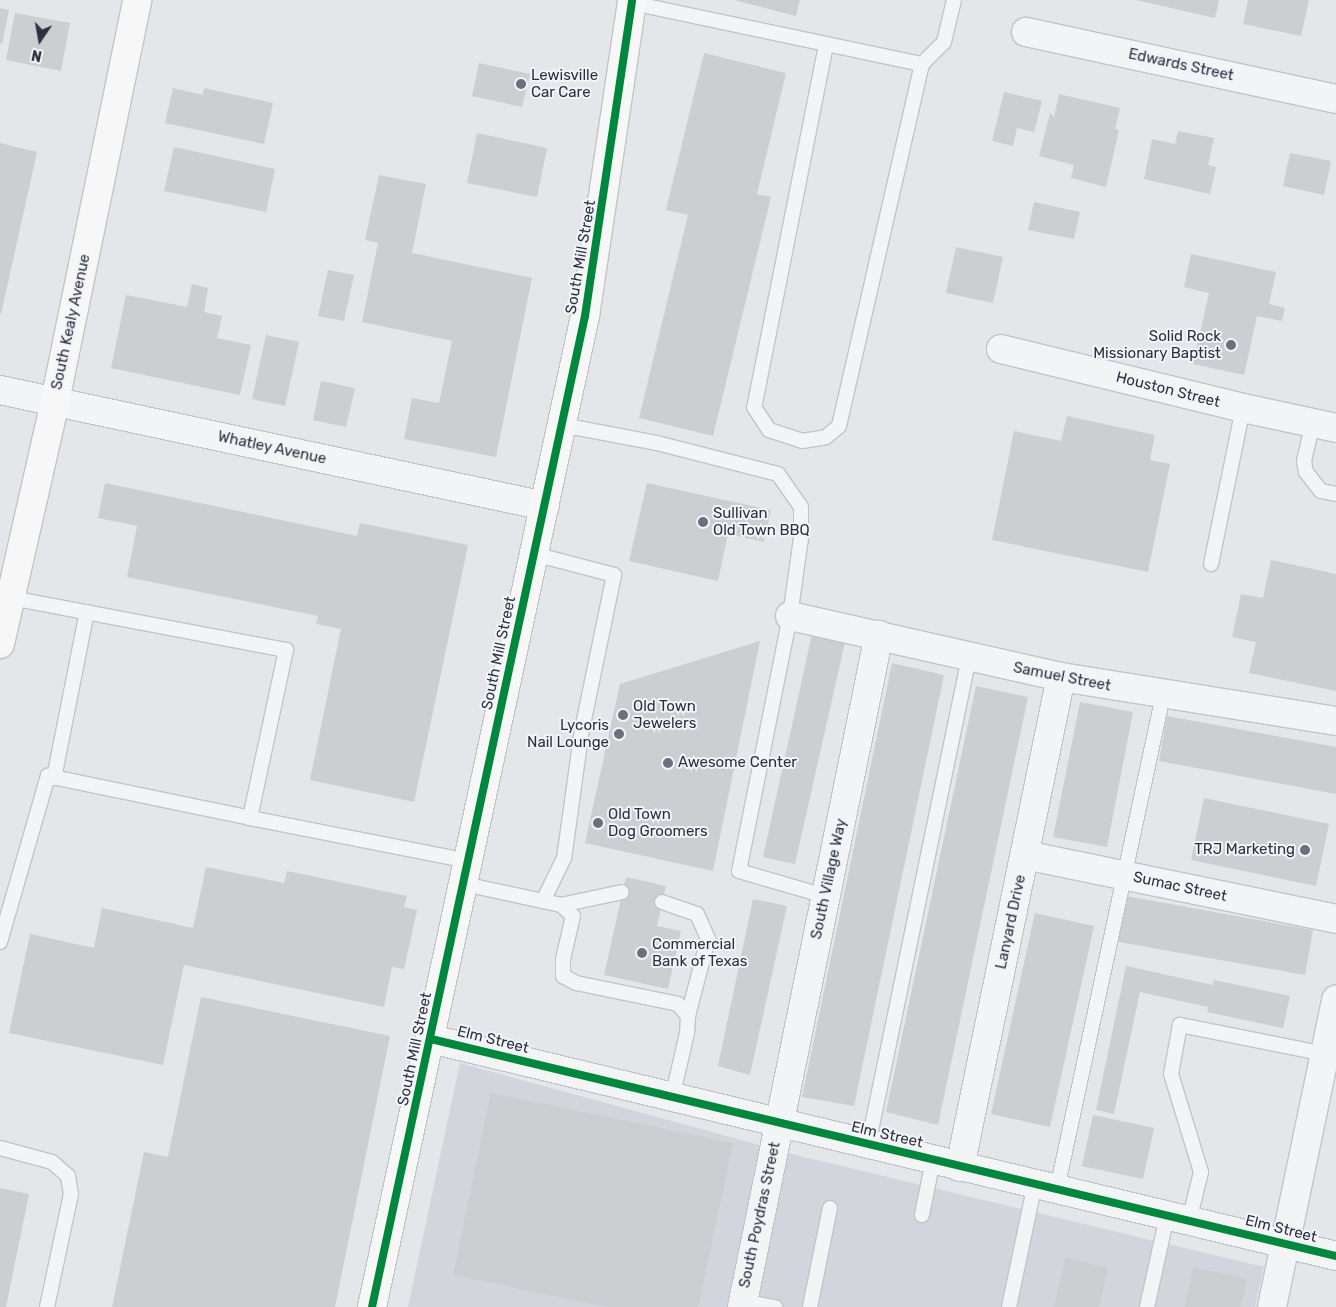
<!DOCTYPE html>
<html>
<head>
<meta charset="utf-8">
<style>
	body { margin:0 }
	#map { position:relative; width:1336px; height:1307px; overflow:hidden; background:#e4e6e9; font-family:Rubik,sans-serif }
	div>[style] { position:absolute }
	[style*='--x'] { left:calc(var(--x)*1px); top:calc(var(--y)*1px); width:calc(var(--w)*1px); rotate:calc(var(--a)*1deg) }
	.built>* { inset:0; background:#d3d5dc }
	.building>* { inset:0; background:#ccced1 }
	.roads { filter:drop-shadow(1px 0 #c2c4c7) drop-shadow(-1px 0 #c2c4c7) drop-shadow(0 1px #c2c4c7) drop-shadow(0 -1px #c2c4c7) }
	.lane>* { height:14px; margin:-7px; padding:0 7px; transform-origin:7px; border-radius:7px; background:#f3f4f5 }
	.street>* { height:28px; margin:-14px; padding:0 14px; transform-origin:14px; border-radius:14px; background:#f3f4f5 }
	.secondary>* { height:28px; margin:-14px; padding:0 14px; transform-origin:14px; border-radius:14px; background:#f7f7f7 }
	.cycleway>* { height:8px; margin:-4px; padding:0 4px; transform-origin:4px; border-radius:4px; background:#00873e }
	.dots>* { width:14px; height:14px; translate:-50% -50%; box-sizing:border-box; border:2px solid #f2f4f7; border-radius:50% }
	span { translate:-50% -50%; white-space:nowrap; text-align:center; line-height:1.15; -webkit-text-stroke:4px #f2f4f7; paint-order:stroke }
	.street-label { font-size:15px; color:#2c3141 }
	.poi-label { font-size:15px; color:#2c3141 }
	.left { translate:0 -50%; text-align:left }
	.right { translate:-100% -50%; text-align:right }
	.north { position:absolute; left:15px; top:15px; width:50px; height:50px; -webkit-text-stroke:4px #f2f4f7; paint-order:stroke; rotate:192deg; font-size:14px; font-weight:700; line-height:20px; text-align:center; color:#2c3141 }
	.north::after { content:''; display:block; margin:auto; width:18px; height:22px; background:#2c3141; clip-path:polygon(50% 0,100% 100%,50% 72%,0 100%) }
</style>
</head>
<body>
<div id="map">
	<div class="built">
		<div style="clip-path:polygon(460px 1063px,796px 1155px,1264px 1267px,1255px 1307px,408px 1307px)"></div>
	</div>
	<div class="building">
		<div style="clip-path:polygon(734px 0,800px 0,796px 16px)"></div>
		<div style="clip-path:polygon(1136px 0,1219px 0,1215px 18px)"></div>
		<div style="clip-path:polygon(1248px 0,1309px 0,1301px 36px,1243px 24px)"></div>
		<div style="clip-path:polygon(0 8px,9px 10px,2px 44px,0 43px)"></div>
		<div style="clip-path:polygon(15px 13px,70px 23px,61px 71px,6px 60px)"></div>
		<div style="clip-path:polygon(704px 53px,786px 73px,757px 194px,771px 197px,713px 436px,639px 418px,688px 215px,666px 210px)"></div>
		<div style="clip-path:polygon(479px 63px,530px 74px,522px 107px,472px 96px)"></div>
		<div style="clip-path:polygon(173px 88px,203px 95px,204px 88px,273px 103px,264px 144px,165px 123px)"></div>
		<div style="clip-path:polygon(1004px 92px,1042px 101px,1034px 132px,1017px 128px,1013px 146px,992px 141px)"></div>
		<div style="clip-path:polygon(1059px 94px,1120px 108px,1115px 129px,1119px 130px,1106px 187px,1071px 178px,1074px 165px,1039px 156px,1050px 113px,1054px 117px)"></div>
		<div style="clip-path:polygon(1178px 131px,1214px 138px,1208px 165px,1216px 167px,1210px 194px,1144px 179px,1152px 139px,1175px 144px)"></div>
		<div style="clip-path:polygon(477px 133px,547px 148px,537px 197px,467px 183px)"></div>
		<div style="clip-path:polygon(0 143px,37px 152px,1px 314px,0 314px)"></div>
		<div style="clip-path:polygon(174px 147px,275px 169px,266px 212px,164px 191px)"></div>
		<div style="clip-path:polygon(1290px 153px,1331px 161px,1324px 195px,1283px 186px)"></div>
		<div style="clip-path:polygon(379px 175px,426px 184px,412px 253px,532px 278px,496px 457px,404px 439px,412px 398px,439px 403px,452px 341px,362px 322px,378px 243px,365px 240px)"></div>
		<div style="clip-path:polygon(1034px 202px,1080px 212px,1074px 239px,1028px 230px)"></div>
		<div style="clip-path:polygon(956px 247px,1003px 257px,993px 303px,946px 293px)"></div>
		<div style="clip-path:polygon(1191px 254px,1276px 272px,1269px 304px,1285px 308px,1282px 321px,1257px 316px,1244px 375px,1193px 364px,1209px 293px,1184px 287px)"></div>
		<div style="clip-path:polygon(328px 270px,354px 275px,344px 321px,318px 316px)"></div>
		<div style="clip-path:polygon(192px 284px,208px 288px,204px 312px,222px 316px,217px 338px,251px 345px,240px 395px,111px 368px,126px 295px,187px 307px)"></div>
		<div style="clip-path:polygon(266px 335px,299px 342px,285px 406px,252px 399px)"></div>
		<div style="clip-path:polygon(321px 381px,355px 388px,346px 427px,313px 420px)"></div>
		<div style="clip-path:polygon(1067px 416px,1155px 435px,1150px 460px,1170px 464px,1148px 572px,992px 540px,1014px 431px,1061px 441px)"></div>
		<div style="clip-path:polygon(105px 483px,357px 536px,360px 523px,468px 545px,414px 802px,310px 780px,341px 629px,316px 624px,318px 616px,127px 577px,137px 526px,98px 518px)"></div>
		<div style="clip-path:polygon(647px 483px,771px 510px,764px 542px,728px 534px,718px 581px,629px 561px)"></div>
		<div style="clip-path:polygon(1271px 560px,1336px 574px,1336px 691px,1249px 673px,1256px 642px,1232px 637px,1241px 594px,1263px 598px)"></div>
		<div style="clip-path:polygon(812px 634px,845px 642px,795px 864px,763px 857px)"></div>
		<div style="clip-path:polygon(760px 641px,713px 871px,585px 843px,620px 684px)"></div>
		<div style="clip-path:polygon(892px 663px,944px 675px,854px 1106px,802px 1097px)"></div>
		<div style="clip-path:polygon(976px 686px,1028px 697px,938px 1125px,886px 1112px)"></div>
		<div style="clip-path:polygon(1080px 702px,1133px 712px,1107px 847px,1053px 837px)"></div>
		<div style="clip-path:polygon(1167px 716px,1336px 747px,1336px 794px,1159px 761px)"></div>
		<div style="clip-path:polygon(1204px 798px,1329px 824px,1316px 886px,1191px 860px)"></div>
		<div style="clip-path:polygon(206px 867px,284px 883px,287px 871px,407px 896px,404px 907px,417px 910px,404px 969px,392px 967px,384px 1007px,184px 965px,163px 1065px,9px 1033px,30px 934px,94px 948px,102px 908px,193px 928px)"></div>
		<div style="clip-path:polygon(626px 877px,666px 886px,657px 926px,681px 931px,668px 989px,604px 975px)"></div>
		<div style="clip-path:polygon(1121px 895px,1313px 930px,1305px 975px,1113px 941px)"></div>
		<div style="clip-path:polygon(753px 899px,787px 906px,750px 1075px,718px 1066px)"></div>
		<div style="clip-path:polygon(1035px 913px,1094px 926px,1050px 1127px,991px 1114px)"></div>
		<div style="clip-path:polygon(1126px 966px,1213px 985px,1214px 980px,1290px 996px,1283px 1028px,1207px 1012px,1208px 1007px,1140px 992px,1114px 1114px,1096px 1110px)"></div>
		<div style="clip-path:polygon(201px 997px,390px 1036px,335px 1307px,112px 1307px,144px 1152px,168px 1157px)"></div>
		<div style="clip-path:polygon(491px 1093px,733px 1143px,698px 1307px,607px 1307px,453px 1275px)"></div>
		<div style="clip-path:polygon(1093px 1115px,1154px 1128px,1143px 1179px,1082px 1166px)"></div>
		<div style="clip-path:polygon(0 1188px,29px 1194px,6px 1307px,0 1307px)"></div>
		<div style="clip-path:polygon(1065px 1258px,1108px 1268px,1099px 1307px,1054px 1307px)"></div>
		<div style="clip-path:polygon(1193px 1267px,1247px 1279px,1241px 1307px,1185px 1307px)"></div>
	</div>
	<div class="roads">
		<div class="lane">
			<div style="--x:632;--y:3;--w:296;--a:11.9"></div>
			<div style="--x:922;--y:64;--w:31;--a:-45"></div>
			<div style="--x:944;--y:42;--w:43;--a:-76.6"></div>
			<div style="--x:826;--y:45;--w:369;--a:101.2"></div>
			<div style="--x:754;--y:407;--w:27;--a:57"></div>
			<div style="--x:769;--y:430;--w:35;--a:18"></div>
			<div style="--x:802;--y:441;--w:24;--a:-9"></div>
			<div style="--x:826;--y:437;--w:17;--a:-40"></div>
			<div style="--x:839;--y:426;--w:371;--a:-77.1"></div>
			<div style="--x:1313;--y:422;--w:40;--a:103"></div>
			<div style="--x:1304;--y:461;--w:11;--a:80"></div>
			<div style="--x:1306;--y:472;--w:24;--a:52"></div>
			<div style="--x:1321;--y:491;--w:15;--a:11"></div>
			<div style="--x:562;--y:425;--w:97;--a:10.7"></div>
			<div style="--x:657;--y:443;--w:125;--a:14.4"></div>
			<div style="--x:778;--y:474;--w:40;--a:55.1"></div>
			<div style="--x:801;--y:507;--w:31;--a:90"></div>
			<div style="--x:801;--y:538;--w:79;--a:98"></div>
			<div style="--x:790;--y:616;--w:260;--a:101.3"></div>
			<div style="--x:739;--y:871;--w:90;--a:16.2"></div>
			<div style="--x:534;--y:554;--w:83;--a:14.7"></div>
			<div style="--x:614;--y:575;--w:157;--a:101.7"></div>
			<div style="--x:582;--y:729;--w:130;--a:97.9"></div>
			<div style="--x:564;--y:858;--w:48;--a:116"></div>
			<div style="--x:1211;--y:564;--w:159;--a:-78.4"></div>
			<div style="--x:11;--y:598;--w:280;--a:10.7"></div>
			<div style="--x:286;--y:650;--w:172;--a:102.1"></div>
			<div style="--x:250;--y:818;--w:223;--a:11.1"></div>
			<div style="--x:54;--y:778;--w:169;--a:-78.8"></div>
			<div style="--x:464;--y:884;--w:99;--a:12.2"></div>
			<div style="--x:561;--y:905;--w:16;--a:43"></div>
			<div style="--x:573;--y:916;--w:44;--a:103.1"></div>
			<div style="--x:563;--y:959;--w:17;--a:90"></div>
			<div style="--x:563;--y:976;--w:15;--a:28"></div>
			<div style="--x:576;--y:983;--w:104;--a:11.6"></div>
			<div style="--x:678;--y:1004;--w:16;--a:50"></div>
			<div style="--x:688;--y:1016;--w:17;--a:93"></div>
			<div style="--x:687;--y:1033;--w:67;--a:103"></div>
			<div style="--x:662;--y:902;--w:37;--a:19"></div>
			<div style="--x:697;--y:914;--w:27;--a:66"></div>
			<div style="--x:708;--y:939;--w:80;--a:104.6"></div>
			<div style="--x:561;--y:905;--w:62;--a:-12"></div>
			<div style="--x:0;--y:942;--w:173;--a:-73.9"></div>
			<div style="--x:48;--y:776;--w:206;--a:11.7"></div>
			<div style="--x:868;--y:1145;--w:497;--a:-78.3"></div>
			<div style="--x:0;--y:1148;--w:54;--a:15.1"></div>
			<div style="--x:52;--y:1162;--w:21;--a:41"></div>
			<div style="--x:68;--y:1176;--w:18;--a:81"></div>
			<div style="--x:71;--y:1194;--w:116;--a:102"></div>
			<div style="--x:1057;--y:1189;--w:504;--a:-77.87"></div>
			<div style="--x:922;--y:1215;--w:56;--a:-78.7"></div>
			<div style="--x:1189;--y:1221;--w:50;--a:-76.2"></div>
			<div style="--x:1201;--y:1172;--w:102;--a:-107"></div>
			<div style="--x:1171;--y:1074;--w:50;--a:-79.6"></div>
			<div style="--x:1180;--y:1025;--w:148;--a:11.3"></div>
			<div style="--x:743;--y:1301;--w:33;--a:11"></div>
			<div style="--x:810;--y:1307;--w:101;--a:-78.6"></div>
			<div style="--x:1009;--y:1307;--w:126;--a:-78.1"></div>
			<div style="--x:1147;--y:1307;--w:93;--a:-77.6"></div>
		</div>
		<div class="street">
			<div style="--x:1026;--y:32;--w:317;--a:12.2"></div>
			<div style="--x:1001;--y:349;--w:249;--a:13.7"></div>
			<div style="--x:1243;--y:408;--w:95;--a:12.1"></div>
			<div style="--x:0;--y:390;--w:557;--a:12.02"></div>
			<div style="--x:790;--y:616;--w:278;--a:12.7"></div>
			<div style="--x:1061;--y:677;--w:278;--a:9.1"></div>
			<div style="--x:1025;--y:855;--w:318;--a:11.6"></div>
			<div style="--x:431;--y:1039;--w:931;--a:13.48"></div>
			<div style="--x:960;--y:1167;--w:500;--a:-78.35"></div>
			<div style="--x:742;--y:1307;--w:686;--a:-78.48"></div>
			<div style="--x:1272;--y:1307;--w:314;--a:-78.2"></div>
		</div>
		<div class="secondary">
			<div style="--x:0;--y:644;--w:249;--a:-77.2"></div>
			<div style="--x:55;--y:401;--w:409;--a:-78.4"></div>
			<div style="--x:372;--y:1307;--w:1014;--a:-77.87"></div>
			<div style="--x:585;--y:316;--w:319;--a:-81.5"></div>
		</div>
	</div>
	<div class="cycleway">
		<div style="--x:431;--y:1039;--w:931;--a:13.48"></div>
		<div style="--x:372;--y:1307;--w:1014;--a:-77.87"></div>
		<div style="--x:585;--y:316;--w:319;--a:-81.5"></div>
	</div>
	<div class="dots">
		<div style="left:521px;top:84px;background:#6c707c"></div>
		<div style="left:1231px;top:345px;background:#6c707c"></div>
		<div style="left:703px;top:522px;background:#6c707c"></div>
		<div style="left:623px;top:715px;background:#6c707c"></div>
		<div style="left:619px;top:734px;background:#6c707c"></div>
		<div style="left:668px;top:763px;background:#6c707c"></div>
		<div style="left:598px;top:823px;background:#6c707c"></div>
		<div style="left:1305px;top:850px;background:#6c707c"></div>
		<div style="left:642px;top:953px;background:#6c707c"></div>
	</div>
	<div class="street-label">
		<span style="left:1181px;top:65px;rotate:12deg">Edwards Street</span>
		<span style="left:581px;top:257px;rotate:-80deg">South Mill Street</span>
		<span style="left:71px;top:322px;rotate:-78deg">South Kealy Avenue</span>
		<span style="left:1168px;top:390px;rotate:14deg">Houston Street</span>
		<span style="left:272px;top:448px;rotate:12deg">Whatley Avenue</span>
		<span style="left:499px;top:653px;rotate:-78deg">South Mill Street</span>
		<span style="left:1062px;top:677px;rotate:11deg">Samuel Street</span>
		<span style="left:829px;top:879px;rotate:-78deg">South Village Way</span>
		<span style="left:1180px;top:887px;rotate:12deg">Sumac Street</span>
		<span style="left:1011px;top:922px;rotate:-78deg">Lanyard Drive</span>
		<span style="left:493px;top:1040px;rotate:14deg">Elm Street</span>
		<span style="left:415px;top:1049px;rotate:-78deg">South Mill Street</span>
		<span style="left:887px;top:1135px;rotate:13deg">Elm Street</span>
		<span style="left:760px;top:1215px;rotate:-78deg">South Poydras Street</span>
		<span style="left:1281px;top:1229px;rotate:14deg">Elm Street</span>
	</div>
	<div class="poi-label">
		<span class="left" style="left:531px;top:84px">Lewisville<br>Car Care</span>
		<span class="right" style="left:1221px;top:345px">Solid Rock<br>Missionary Baptist</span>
		<span class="left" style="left:713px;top:522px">Sullivan<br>Old Town BBQ</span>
		<span class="left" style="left:633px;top:715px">Old Town<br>Jewelers</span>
		<span class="right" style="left:609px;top:734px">Lycoris<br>Nail Lounge</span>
		<span class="left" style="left:678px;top:763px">Awesome Center</span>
		<span class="left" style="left:608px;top:823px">Old Town<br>Dog Groomers</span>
		<span class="right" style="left:1295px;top:850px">TRJ Marketing</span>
		<span class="left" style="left:652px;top:953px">Commercial<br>Bank of Texas</span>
	</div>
	<div class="north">N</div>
</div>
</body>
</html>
